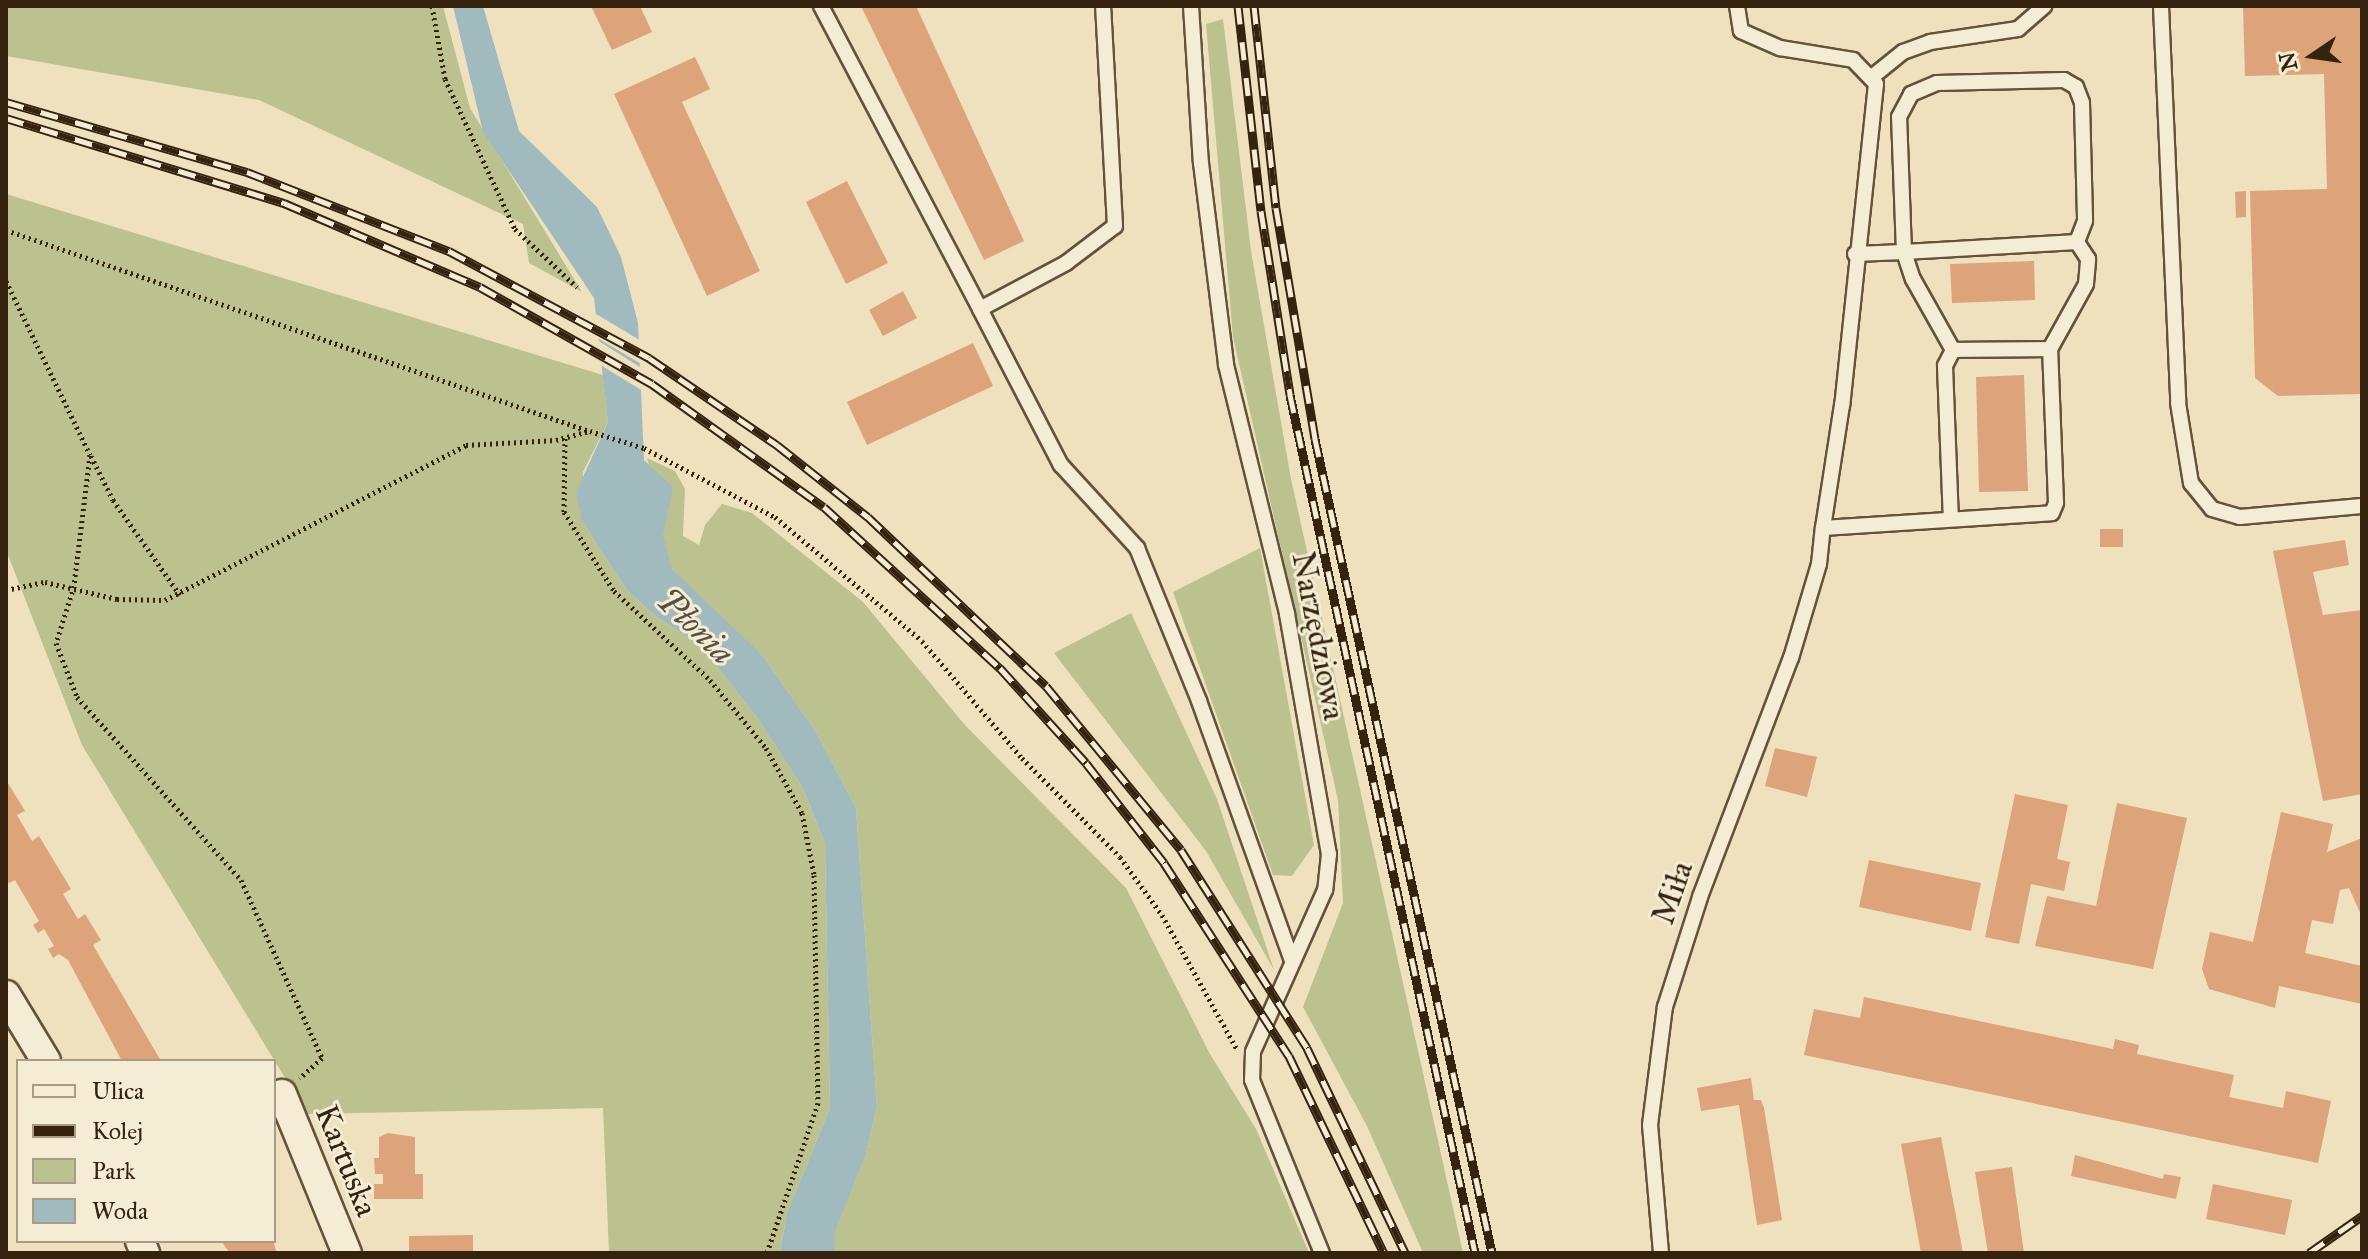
<!DOCTYPE html>
<html>
<head>
<meta charset="utf-8">
<style>
	body { margin:0 }
	#map { position:relative; width:2368px; height:1259px; overflow:hidden; background:#efe1be; font-family:"IM FELL Great Primer",serif }
	div>[style] { position:absolute }
	[style*='--x'] { left:calc(var(--x)*1px); top:calc(var(--y)*1px); width:calc(var(--w)*1px); rotate:calc(var(--a)*1deg) }
	.green>* { inset:0; background:#bbc290 }
	.water>* { inset:0; background:#a0babd }
	.pier>* { inset:0; background:#efe1be }
	.building>* { inset:0; background:#dda37a }
	.path>* { height:5px; margin-top:-2.5px; transform-origin:0; background:repeating-linear-gradient(90deg,#35230f 0 2px,transparent 0 6px) }
	.roads { filter:drop-shadow(2px 0 #64523b) drop-shadow(-2px 0 #64523b) drop-shadow(0 2px #64523b) drop-shadow(0 -2px #64523b) }
	.service>* { height:14px; margin:-7px; padding:0 7px; transform-origin:7px; border-radius:7px; background:#f5ecd5 }
	.minor>* { height:28px; margin:-14px; padding:0 14px; transform-origin:14px; border-radius:14px; background:#f5ecd5 }
	.rail>* { height:9px; margin-top:-4.5px; transform-origin:0; background:repeating-linear-gradient(90deg,#f5ecd5 0 18px,#35230f 0 36px); box-sizing:border-box; border-block:2px solid #35230f }
	span { translate:-50% -50%; white-space:nowrap; text-align:center; line-height:1.15; -webkit-text-stroke:6px #f5ecd5; paint-order:stroke }
	.street-label { font-size:32px; color:#35230f }
	.water-label { font-size:34px; color:#555043; font-style:italic }
	.frame { position:absolute; inset:0; border:8px solid #35230f; pointer-events:none }
	.legend { position:absolute; left:16px; top:1059px; width:260px; height:184px; box-sizing:border-box; background:#f5ecd5; border:2px solid #a89c86; margin:0; padding:10px 14px; list-style:none; font-size:24px; color:#35230f }
	.legend li { display:flex; align-items:center; gap:16px; height:40px }
	.legend b { width:40px; border:2px solid #a89c86 }
	.north { position:absolute; left:2272px; top:16px; width:80px; height:80px; -webkit-text-stroke:6px #f5ecd5; paint-order:stroke; rotate:257deg; font-size:22px; font-weight:700; line-height:32px; text-align:center; color:#35230f }
	.north::after { content:''; display:block; margin:auto; width:28px; height:36px; background:#35230f; clip-path:polygon(50% 0,100% 100%,50% 72%,0 100%) }
</style>
</head>
<body>
<div id="map">
	<div class="green">
		<div style="clip-path:polygon(6px 6px,443px 6px,470px 108px,582px 292px,529px 263px,523px 224px,259px 100px,6px 56px)"></div>
		<div style="clip-path:polygon(1223px 19px,1251px 251px,1291px 479px,1463px 1253px,1423px 1253px,1367px 1126px,1303px 1007px,1343px 903px,1338px 800px,1233px 337px,1206px 24px)"></div>
		<div style="clip-path:polygon(6px 194px,603px 375px,608px 422px,583px 472px,582px 521px,626px 589px,654px 615px,700px 645px,756px 716px,803px 788px,825px 844px,830px 1108px,787px 1213px,780px 1253px,609px 1253px,603px 1108px,307px 1114px,82px 745px,6px 550px)"></div>
		<div style="clip-path:polygon(647px 458px,675px 471px,685px 489px,683px 536px,699px 545px,705px 525px,722px 504px,752px 513px,863px 602px,964px 724px,1126px 888px,1210px 1054px,1256px 1129px,1309px 1253px,832px 1253px,830px 1238px,866px 1153px,877px 1107px,856px 808px,815px 730px,762px 655px,704px 604px,650px 544px,657px 496px)"></div>
		<div style="clip-path:polygon(1260px 548px,1314px 845px,1292px 876px,1273px 875px,1173px 592px)"></div>
		<div style="clip-path:polygon(1131px 613px,1217px 799px,1274px 970px,1206px 851px,1054px 653px)"></div>
	</div>
	<div class="water">
		<div style="clip-path:polygon(453px 6px,483px 6px,519px 131px,597px 207px,621px 257px,638px 323px,644px 460px,673px 487px,663px 536px,672px 569px,762px 655px,815px 730px,856px 808px,877px 1107px,866px 1153px,834px 1234px,835px 1253px,780px 1253px,787px 1213px,830px 1108px,825px 844px,803px 788px,756px 716px,700px 645px,654px 615px,626px 589px,582px 521px,576px 492px,608px 422px,594px 298px,483px 132px)"></div>
	</div>
	<div class="pier">
		<div style="clip-path:polygon(591px 311px,643px 342px,643px 365px,594px 336px)"></div>
		<div style="clip-path:polygon(594px 338px,643px 369px,643px 391px,597px 363px)"></div>
	</div>
	<div class="building">
		<div style="clip-path:polygon(591px 6px,640px 6px,652px 32px,612px 50px)"></div>
		<div style="clip-path:polygon(861px 6px,916px 6px,1024px 241px,984px 260px)"></div>
		<div style="clip-path:polygon(2243px 6px,2362px 6px,2362px 394px,2278px 396px,2255px 378px,2250px 191px,2327px 189px,2324px 74px,2245px 76px)"></div>
		<div style="clip-path:polygon(695px 57px,710px 89px,682px 102px,760px 271px,707px 296px,614px 94px)"></div>
		<div style="clip-path:polygon(847px 181px,888px 263px,846px 284px,806px 202px)"></div>
		<div style="clip-path:polygon(2246px 191px,2246px 217px,2236px 218px,2235px 192px)"></div>
		<div style="clip-path:polygon(2034px 261px,2035px 300px,1952px 303px,1950px 264px)"></div>
		<div style="clip-path:polygon(903px 291px,917px 318px,883px 336px,869px 310px)"></div>
		<div style="clip-path:polygon(973px 343px,993px 386px,867px 445px,847px 402px)"></div>
		<div style="clip-path:polygon(2024px 375px,2028px 491px,1979px 492px,1976px 377px)"></div>
		<div style="clip-path:polygon(2100px 529px,2123px 529px,2123px 547px,2100px 547px)"></div>
		<div style="clip-path:polygon(2345px 540px,2349px 565px,2313px 572px,2323px 615px,2362px 610px,2362px 794px,2323px 801px,2273px 551px)"></div>
		<div style="clip-path:polygon(1775px 748px,1817px 757px,1807px 797px,1765px 786px)"></div>
		<div style="clip-path:polygon(6px 780px,25px 811px,17px 815px,32px 841px,39px 836px,71px 889px,63px 894px,78px 919px,85px 914px,101px 940px,93px 945px,161px 1061px,122px 1061px,68px 960px,59px 954px,53px 958px,48px 949px,54px 946px,44px 929px,38px 933px,33px 925px,39px 921px,15px 880px,9px 883px,6px 878px)"></div>
		<div style="clip-path:polygon(2015px 794px,2068px 805px,2057px 859px,2070px 862px,2064px 891px,2031px 884px,2019px 944px,1985px 937px)"></div>
		<div style="clip-path:polygon(2117px 803px,2187px 818px,2153px 969px,2035px 946px,2047px 896px,2096px 906px)"></div>
		<div style="clip-path:polygon(2281px 812px,2333px 824px,2327px 852px,2362px 838px,2362px 917px,2349px 888px,2340px 890px,2333px 924px,2312px 920px,2305px 953px,2362px 966px,2362px 1004px,2279px 986px,2275px 1008px,2209px 989px,2202px 969px,2210px 932px,2253px 942px)"></div>
		<div style="clip-path:polygon(1869px 860px,1981px 883px,1971px 931px,1859px 907px)"></div>
		<div style="clip-path:polygon(1864px 997px,2113px 1049px,2115px 1039px,2139px 1045px,2137px 1054px,2234px 1075px,2229px 1097px,2283px 1108px,2286px 1091px,2331px 1101px,2318px 1163px,1804px 1055px,1814px 1009px,1860px 1018px)"></div>
		<div style="clip-path:polygon(1751px 1078px,1754px 1100px,1761px 1100px,1764px 1108px,1782px 1220px,1757px 1225px,1739px 1105px,1701px 1111px,1697px 1088px)"></div>
		<div style="clip-path:polygon(388px 1133px,415px 1137px,415px 1174px,423px 1174px,423px 1199px,374px 1199px,374px 1184px,383px 1184px,383px 1174px,375px 1174px,374px 1158px,379px 1158px,379px 1137px)"></div>
		<div style="clip-path:polygon(1941px 1137px,1963px 1253px,1921px 1253px,1901px 1144px)"></div>
		<div style="clip-path:polygon(2075px 1155px,2163px 1179px,2164px 1174px,2181px 1177px,2176px 1199px,2071px 1176px)"></div>
		<div style="clip-path:polygon(2012px 1167px,2024px 1253px,1988px 1253px,1975px 1172px)"></div>
		<div style="clip-path:polygon(2213px 1184px,2292px 1200px,2285px 1235px,2206px 1219px)"></div>
		<div style="clip-path:polygon(473px 1235px,473px 1253px,409px 1253px,409px 1236px)"></div>
		<div style="clip-path:polygon(221px 1241px,273px 1241px,277px 1253px,230px 1253px)"></div>
	</div>
	<div class="path">
		<div style="--x:432;--y:6;--w:74;--a:79.9"></div>
		<div style="--x:445;--y:79;--w:166;--a:65"></div>
		<div style="--x:515;--y:229;--w:85;--a:43.1"></div>
		<div style="--x:6;--y:230;--w:617;--a:19.02"></div>
		<div style="--x:6;--y:281;--w:193;--a:64.2"></div>
		<div style="--x:90;--y:455;--w:132;--a:97"></div>
		<div style="--x:74;--y:586;--w:60;--a:107.5"></div>
		<div style="--x:56;--y:643;--w:58;--a:68.7"></div>
		<div style="--x:77;--y:697;--w:246;--a:48.1"></div>
		<div style="--x:241;--y:880;--w:196;--a:65.5"></div>
		<div style="--x:322;--y:1058;--w:30;--a:138"></div>
		<div style="--x:565;--y:438;--w:74;--a:90.8"></div>
		<div style="--x:564;--y:512;--w:93;--a:57.7"></div>
		<div style="--x:614;--y:591;--w:131;--a:42.8"></div>
		<div style="--x:710;--y:680;--w:88;--a:50.5"></div>
		<div style="--x:766;--y:748;--w:74;--a:61"></div>
		<div style="--x:802;--y:813;--w:63;--a:79"></div>
		<div style="--x:814;--y:875;--w:228;--a:89"></div>
		<div style="--x:818;--y:1103;--w:158;--a:108.8"></div>
		<div style="--x:91;--y:456;--w:49;--a:63.4"></div>
		<div style="--x:113;--y:500;--w:116;--a:54.8"></div>
		<div style="--x:6;--y:590;--w:40;--a:-12"></div>
		<div style="--x:45;--y:582;--w:74;--a:13.3"></div>
		<div style="--x:117;--y:599;--w:48;--a:1.2"></div>
		<div style="--x:165;--y:600;--w:339;--a:-27.2"></div>
		<div style="--x:466;--y:445;--w:90;--a:-3.2"></div>
		<div style="--x:556;--y:440;--w:35;--a:-15"></div>
		<div style="--x:590;--y:431;--w:57;--a:17.5"></div>
		<div style="--x:644;--y:448;--w:148;--a:27.8"></div>
		<div style="--x:775;--y:517;--w:192;--a:40.1"></div>
		<div style="--x:922;--y:641;--w:154;--a:49.5"></div>
		<div style="--x:1022;--y:758;--w:139;--a:45.3"></div>
		<div style="--x:1120;--y:857;--w:72;--a:54.1"></div>
		<div style="--x:1162;--y:915;--w:154;--a:60.8"></div>
	</div>
	<div class="roads">
		<div class="service">
			<div style="--x:821;--y:6;--w:342;--a:62.3"></div>
			<div style="--x:980;--y:309;--w:98;--a:-28.1"></div>
			<div style="--x:1066;--y:263;--w:61;--a:-37.1"></div>
			<div style="--x:1115;--y:226;--w:220;--a:-93.1"></div>
			<div style="--x:1191;--y:6;--w:157;--a:86.4"></div>
			<div style="--x:1201;--y:163;--w:204;--a:82.9"></div>
			<div style="--x:1226;--y:365;--w:256;--a:76.2"></div>
			<div style="--x:1287;--y:614;--w:244;--a:80.1"></div>
			<div style="--x:1329;--y:854;--w:36;--a:96"></div>
			<div style="--x:1325;--y:890;--w:177;--a:114"></div>
			<div style="--x:1253;--y:1052;--w:28;--a:92"></div>
			<div style="--x:1252;--y:1080;--w:187;--a:68"></div>
			<div style="--x:1737;--y:6;--w:25;--a:81"></div>
			<div style="--x:1741;--y:31;--w:43;--a:23.6"></div>
			<div style="--x:1780;--y:48;--w:74;--a:9.3"></div>
			<div style="--x:1853;--y:60;--w:33;--a:46"></div>
			<div style="--x:1876;--y:84;--w:323;--a:96"></div>
			<div style="--x:1842;--y:405;--w:124;--a:98.8"></div>
			<div style="--x:2161;--y:6;--w:397;--a:87.5"></div>
			<div style="--x:2178;--y:403;--w:81;--a:80.8"></div>
			<div style="--x:2191;--y:483;--w:33;--a:51"></div>
			<div style="--x:2212;--y:509;--w:29;--a:16"></div>
			<div style="--x:2240;--y:517;--w:122;--a:-5.2"></div>
			<div style="--x:1872;--y:77;--w:40;--a:-39"></div>
			<div style="--x:1903;--y:52;--w:29;--a:-20"></div>
			<div style="--x:1930;--y:42;--w:89;--a:-8.4"></div>
			<div style="--x:2018;--y:29;--w:35;--a:-41"></div>
			<div style="--x:1855;--y:254;--w:49;--a:-2.3"></div>
			<div style="--x:1904;--y:252;--w:135;--a:-92.1"></div>
			<div style="--x:1899;--y:117;--w:26;--a:-62"></div>
			<div style="--x:1911;--y:94;--w:28;--a:-23"></div>
			<div style="--x:1937;--y:83;--w:127;--a:-1.4"></div>
			<div style="--x:2064;--y:80;--w:14;--a:30"></div>
			<div style="--x:2076;--y:87;--w:17;--a:69"></div>
			<div style="--x:2082;--y:103;--w:118;--a:88.5"></div>
			<div style="--x:2085;--y:221;--w:22;--a:111"></div>
			<div style="--x:980;--y:309;--w:176;--a:62.6"></div>
			<div style="--x:1061;--y:465;--w:113;--a:47.5"></div>
			<div style="--x:1137;--y:548;--w:165;--a:67.9"></div>
			<div style="--x:1199;--y:701;--w:276;--a:70.3"></div>
			<div style="--x:1953;--y:350;--w:97;--a:-0.6"></div>
			<div style="--x:1661;--y:1253;--w:128;--a:-94.9"></div>
			<div style="--x:1650;--y:1125;--w:119;--a:-82.8"></div>
			<div style="--x:1665;--y:1007;--w:115;--a:-72.3"></div>
			<div style="--x:1700;--y:897;--w:256;--a:-69.2"></div>
			<div style="--x:1791;--y:658;--w:98;--a:-73.4"></div>
			<div style="--x:1819;--y:564;--w:36;--a:-84"></div>
			<div style="--x:1823;--y:528;--w:229;--a:-3.7"></div>
			<div style="--x:2052;--y:513;--w:11;--a:-68"></div>
			<div style="--x:2056;--y:503;--w:154;--a:-92.2"></div>
			<div style="--x:2050;--y:349;--w:74;--a:-61"></div>
			<div style="--x:2086;--y:284;--w:25;--a:-85"></div>
			<div style="--x:2088;--y:259;--w:20;--a:-123"></div>
			<div style="--x:2077;--y:242;--w:173;--a:176.7"></div>
			<div style="--x:1904;--y:252;--w:28;--a:72"></div>
			<div style="--x:1913;--y:279;--w:81;--a:60.6"></div>
			<div style="--x:1953;--y:350;--w:18;--a:117"></div>
			<div style="--x:1945;--y:366;--w:153;--a:87.8"></div>
		</div>
		<div class="minor">
			<div style="--x:6;--y:995;--w:77;--a:58.8"></div>
			<div style="--x:282;--y:1094;--w:172;--a:67.8"></div>
			<div style="--x:140;--y:1241;--w:13;--a:67"></div>
		</div>
	</div>
	<div class="rail">
		<div style="--x:1238;--y:6;--w:206;--a:83.6"></div>
		<div style="--x:1261;--y:211;--w:186;--a:81"></div>
		<div style="--x:1290;--y:395;--w:878;--a:77.83"></div>
		<div style="--x:1254;--y:6;--w:203;--a:83.8"></div>
		<div style="--x:1276;--y:208;--w:234;--a:80.4"></div>
		<div style="--x:1315;--y:439;--w:833;--a:77.73"></div>
		<div style="--x:6;--y:102;--w:251;--a:16.2"></div>
		<div style="--x:247;--y:172;--w:217;--a:21.4"></div>
		<div style="--x:449;--y:251;--w:227;--a:28.1"></div>
		<div style="--x:649;--y:358;--w:155;--a:34.2"></div>
		<div style="--x:777;--y:445;--w:116;--a:38.4"></div>
		<div style="--x:868;--y:517;--w:245;--a:43.5"></div>
		<div style="--x:1046;--y:686;--w:212;--a:50.5"></div>
		<div style="--x:1181;--y:850;--w:235;--a:57.5"></div>
		<div style="--x:1307;--y:1048;--w:227;--a:64.4"></div>
		<div style="--x:6;--y:118;--w:291;--a:17"></div>
		<div style="--x:284;--y:203;--w:213;--a:23.2"></div>
		<div style="--x:480;--y:287;--w:197;--a:29.4"></div>
		<div style="--x:652;--y:384;--w:211;--a:35.6"></div>
		<div style="--x:824;--y:507;--w:239;--a:42.5"></div>
		<div style="--x:1000;--y:668;--w:128;--a:47.8"></div>
		<div style="--x:1086;--y:763;--w:127;--a:52"></div>
		<div style="--x:1164;--y:863;--w:230;--a:57.1"></div>
		<div style="--x:1289;--y:1056;--w:219;--a:64.3"></div>
		<div style="--x:2309;--y:1253;--w:65;--a:-34.9"></div>
	</div>
	<div class="street-label">
		<span style="left:1318px;top:636px;rotate:79deg">Narzędziowa</span>
		<span style="left:1673px;top:893px;rotate:-71deg">Miła</span>
		<span style="left:346px;top:1161px;rotate:68deg">Kartuska</span>
	</div>
	<div class="water-label">
		<span style="left:696px;top:626px;rotate:44deg">Płonia</span>
	</div>
	<div class="frame"></div>
	<ul class="legend">
	<li><b style="height:10px;background:#f5ecd5"></b>Ulica</li>
	<li><b style="height:10px;background:#35230f"></b>Kolej</li>
	<li><b style="height:22px;background:#bbc290"></b>Park</li>
	<li><b style="height:22px;background:#a0babd"></b>Woda</li>
	</ul>
	<div class="north">N</div>
</div>
</body>
</html>
